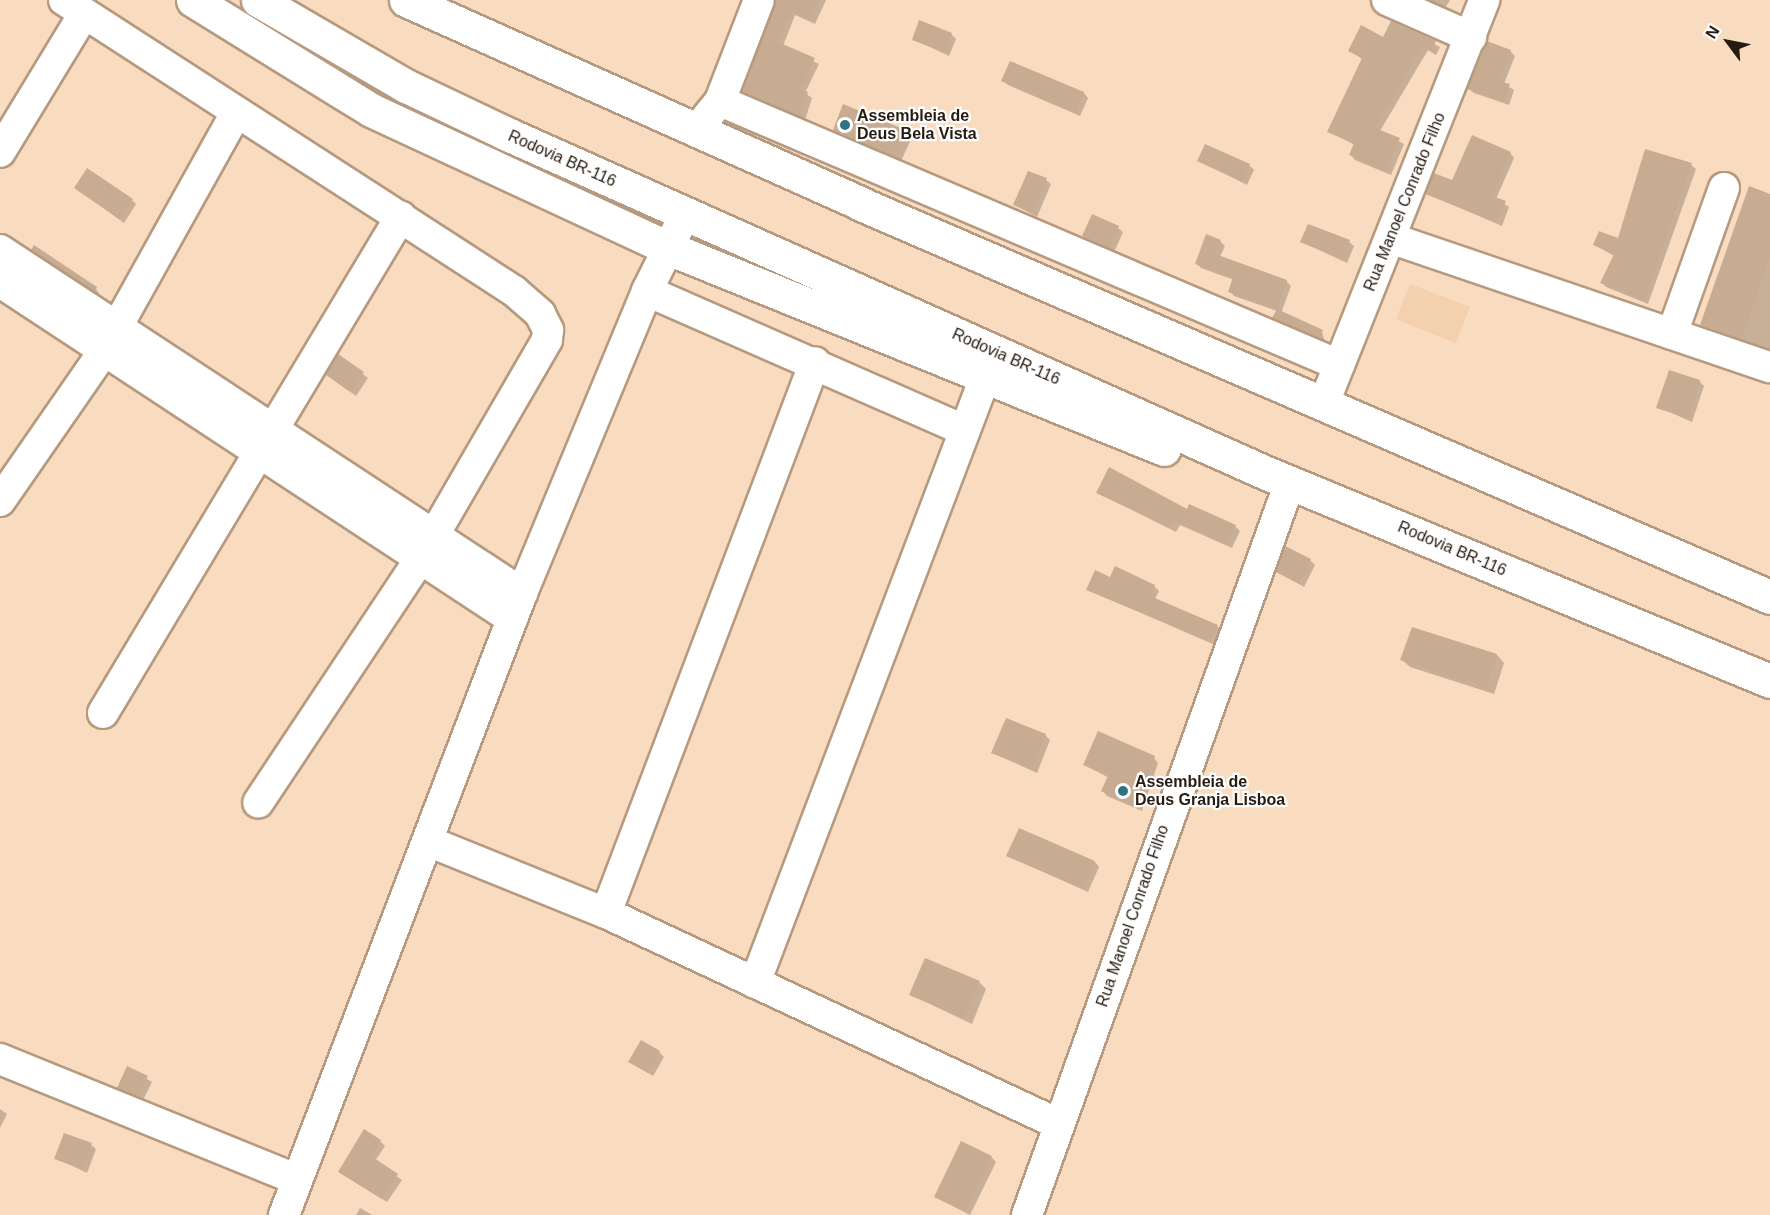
<!DOCTYPE html>
<html>
<head>
<meta charset="utf-8">
<style>
	body { margin:0 }
	#map { position:relative; width:1770px; height:1215px; overflow:hidden; background:#f9dbbf; font-family:Arial,sans-serif }
	div>[style] { position:absolute }
	[style*='--x'] { left:calc(var(--x)*1px); top:calc(var(--y)*1px); width:calc(var(--w)*1px); rotate:calc(var(--a)*1deg) }
	.built>* { inset:0; background:#f3d0ae }
	.shadow>* { inset:0; background:#0003 }
	.building>* { inset:0; background:#c8ac91 }
	.roads { filter:drop-shadow(2px 0 #b69a7f) drop-shadow(-2px 0 #b69a7f) drop-shadow(0 2px #b69a7f) drop-shadow(0 -2px #b69a7f) }
	.minor>* { height:30px; margin:-15px; padding:0 15px; transform-origin:15px; border-radius:15px; background:#fff }
	.highway>* { height:33px; margin:-16.5px; padding:0 16.5px; transform-origin:16.5px; border-radius:16.5px; background:#fff }
	.dots>* { width:16px; height:16px; translate:-50% -50%; box-sizing:border-box; border:3px solid #fff; border-radius:50% }
	span { translate:-50% -50%; white-space:nowrap; text-align:center; line-height:1.15; -webkit-text-stroke:4.5px #fff; paint-order:stroke }
	.poi-label { font-size:16px; color:#251b10; font-weight:700 }
	.left { translate:0 -50%; text-align:left }
	.street-label { font-size:16px; color:#251b10 }
	.north { position:absolute; left:1698px; top:12px; width:60px; height:60px; -webkit-text-stroke:4px #fff; paint-order:stroke; rotate:302deg; font-size:16px; font-weight:700; line-height:24px; text-align:center; color:#251b10 }
	.north::after { content:''; display:block; margin:auto; width:21px; height:27px; background:#251b10; clip-path:polygon(50% 0,100% 100%,50% 72%,0 100%) }
</style>
</head>
<body>
<div id="map">
	<div class="built">
		<div style="clip-path:polygon(1410px 284px,1470px 307px,1456px 343px,1396px 319px)"></div>
	</div>
	<div class="shadow">
		<div style="clip-path:polygon(776px 0,826px 0,815px 24px,795px 15px,783px 46px,819px 64px,805px 93px,812px 98px,805px 120px,744px 91px)"></div>
		<div style="clip-path:polygon(1426px 0,1450px 0,1445px 8px)"></div>
		<div style="clip-path:polygon(1392px 23px,1440px 47px,1436px 55px,1428px 50px,1380px 131px,1404px 144px,1391px 175px,1355px 160px,1351px 155px,1355px 145px,1329px 132px,1363px 60px,1350px 50px,1384px 39px)"></div>
		<div style="clip-path:polygon(951px 34px,956px 39px,949px 56px,913px 39px)"></div>
		<div style="clip-path:polygon(1510px 51px,1515px 56px,1504px 84px,1514px 90px,1509px 105px,1474px 93px,1469px 89px)"></div>
		<div style="clip-path:polygon(1011px 63px,1084px 93px,1088px 98px,1080px 116px,1008px 85px,1003px 81px)"></div>
		<div style="clip-path:polygon(834px 130px,907px 132px,912px 137px,901px 161px)"></div>
		<div style="clip-path:polygon(1510px 153px,1514px 158px,1496px 199px,1509px 207px,1502px 226px,1427px 194px)"></div>
		<div style="clip-path:polygon(1199px 160px,1249px 165px,1254px 170px,1247px 185px)"></div>
		<div style="clip-path:polygon(1691px 165px,1696px 169px,1648px 304px,1606px 287px,1602px 282px,1614px 256px,1595px 245px,1619px 240px)"></div>
		<div style="clip-path:polygon(1046px 180px,1051px 184px,1037px 217px,1015px 205px)"></div>
		<div style="clip-path:polygon(76px 188px,132px 200px,136px 204px,124px 223px)"></div>
		<div style="clip-path:polygon(1770px 194px,1770px 351px,1702px 325px)"></div>
		<div style="clip-path:polygon(1118px 228px,1123px 232px,1114px 252px,1083px 236px)"></div>
		<div style="clip-path:polygon(1220px 241px,1225px 246px,1220px 257px,1286px 281px,1291px 286px,1281px 313px,1322px 332px,1325px 342px,1279px 322px,1277px 311px,1234px 296px,1230px 291px,1234px 280px,1201px 268px,1196px 263px)"></div>
		<div style="clip-path:polygon(1302px 242px,1349px 242px,1354px 246px,1347px 263px)"></div>
		<div style="clip-path:polygon(35px 248px,96px 289px,100px 295px,38px 254px)"></div>
		<div style="clip-path:polygon(339px 356px,368px 378px,356px 396px,333px 379px)"></div>
		<div style="clip-path:polygon(1699px 381px,1704px 386px,1692px 422px,1658px 407px)"></div>
		<div style="clip-path:polygon(1098px 493px,1235px 526px,1240px 531px,1232px 548px,1180px 525px,1176px 532px)"></div>
		<div style="clip-path:polygon(1310px 560px,1315px 565px,1304px 587px,1278px 572px)"></div>
		<div style="clip-path:polygon(1111px 579px,1154px 586px,1159px 591px,1155px 599px,1217px 626px,1222px 631px,1215px 645px,1088px 590px)"></div>
		<div style="clip-path:polygon(1497px 655px,1504px 663px,1494px 694px,1410px 667px,1402px 660px)"></div>
		<div style="clip-path:polygon(1045px 735px,1050px 740px,1037px 773px,993px 753px)"></div>
		<div style="clip-path:polygon(1154px 758px,1158px 763px,1142px 811px,1107px 796px,1103px 791px,1109px 778px,1085px 765px)"></div>
		<div style="clip-path:polygon(1008px 856px,1095px 862px,1099px 867px,1088px 892px)"></div>
		<div style="clip-path:polygon(979px 982px,986px 989px,972px 1024px,911px 995px)"></div>
		<div style="clip-path:polygon(659px 1052px,664px 1057px,653px 1076px,630px 1062px)"></div>
		<div style="clip-path:polygon(128px 1068px,152px 1082px,143px 1100px,119px 1088px)"></div>
		<div style="clip-path:polygon(0 1109px,7px 1114px,0 1128px)"></div>
		<div style="clip-path:polygon(380px 1141px,385px 1146px,375px 1161px,402px 1180px,387px 1202px,345px 1176px)"></div>
		<div style="clip-path:polygon(91px 1145px,96px 1149px,87px 1173px,56px 1158px)"></div>
		<div style="clip-path:polygon(991px 1157px,996px 1162px,970px 1215px,936px 1197px)"></div>
		<div style="clip-path:polygon(360px 1208px,372px 1215px,356px 1215px)"></div>
	</div>
	<div class="building">
		<div style="clip-path:polygon(776px 0,820px 0,810px 20px,791px 11px,778px 42px,815px 58px,800px 90px,808px 92px,800px 116px,742px 92px)"></div>
		<div style="clip-path:polygon(919px 20px,952px 33px,944px 52px,912px 40px)"></div>
		<div style="clip-path:polygon(1391px 21px,1436px 41px,1431px 51px,1422px 47px,1375px 128px,1400px 138px,1386px 171px,1349px 155px,1354px 143px,1327px 132px,1362px 58px,1348px 51px,1361px 25px,1383px 37px)"></div>
		<div style="clip-path:polygon(1487px 41px,1511px 50px,1499px 81px,1510px 84px,1504px 101px,1467px 89px)"></div>
		<div style="clip-path:polygon(1010px 61px,1084px 92px,1076px 113px,1001px 81px)"></div>
		<div style="clip-path:polygon(843px 104px,908px 131px,896px 157px,833px 130px)"></div>
		<div style="clip-path:polygon(1472px 135px,1511px 152px,1492px 196px,1506px 201px,1497px 222px,1425px 194px,1434px 173px,1452px 180px)"></div>
		<div style="clip-path:polygon(1205px 144px,1250px 164px,1242px 182px,1197px 161px)"></div>
		<div style="clip-path:polygon(1645px 149px,1692px 163px,1644px 300px,1600px 283px,1614px 254px,1593px 245px,1599px 231px,1618px 238px)"></div>
		<div style="clip-path:polygon(87px 168px,133px 199px,119px 219px,74px 188px)"></div>
		<div style="clip-path:polygon(1028px 171px,1047px 178px,1032px 213px,1013px 205px)"></div>
		<div style="clip-path:polygon(1749px 186px,1770px 194px,1770px 257px,1742px 339px,1700px 325px)"></div>
		<div style="clip-path:polygon(1092px 214px,1119px 226px,1109px 248px,1082px 236px)"></div>
		<div style="clip-path:polygon(1308px 224px,1350px 240px,1342px 259px,1300px 242px)"></div>
		<div style="clip-path:polygon(1206px 234px,1221px 240px,1215px 254px,1287px 280px,1277px 309px,1228px 292px,1233px 277px,1195px 264px)"></div>
		<div style="clip-path:polygon(34px 245px,97px 287px,95px 292px,31px 250px)"></div>
		<div style="clip-path:polygon(1277px 309px,1323px 330px,1320px 338px,1272px 318px)"></div>
		<div style="clip-path:polygon(338px 354px,364px 372px,350px 392px,326px 375px)"></div>
		<div style="clip-path:polygon(1669px 370px,1700px 380px,1688px 418px,1656px 408px)"></div>
		<div style="clip-path:polygon(1109px 467px,1187px 509px,1189px 504px,1236px 525px,1227px 544px,1175px 521px,1171px 528px,1096px 493px)"></div>
		<div style="clip-path:polygon(1285px 546px,1311px 559px,1299px 584px,1276px 572px)"></div>
		<div style="clip-path:polygon(1115px 566px,1155px 585px,1150px 596px,1218px 625px,1210px 641px,1086px 590px,1095px 570px,1110px 577px)"></div>
		<div style="clip-path:polygon(1412px 627px,1497px 654px,1486px 688px,1400px 660px)"></div>
		<div style="clip-path:polygon(1006px 718px,1046px 734px,1032px 769px,991px 753px)"></div>
		<div style="clip-path:polygon(1098px 731px,1155px 756px,1137px 807px,1101px 791px,1108px 776px,1083px 765px)"></div>
		<div style="clip-path:polygon(1019px 828px,1095px 861px,1083px 889px,1006px 856px)"></div>
		<div style="clip-path:polygon(925px 958px,980px 981px,964px 1018px,909px 995px)"></div>
		<div style="clip-path:polygon(641px 1040px,660px 1051px,648px 1073px,628px 1062px)"></div>
		<div style="clip-path:polygon(127px 1066px,148px 1076px,139px 1097px,117px 1088px)"></div>
		<div style="clip-path:polygon(364px 1129px,381px 1140px,371px 1156px,398px 1174px,382px 1199px,338px 1172px)"></div>
		<div style="clip-path:polygon(64px 1133px,92px 1143px,82px 1169px,54px 1159px)"></div>
		<div style="clip-path:polygon(961px 1141px,992px 1156px,965px 1212px,934px 1197px)"></div>
	</div>
	<div class="roads">
		<div class="minor">
			<div style="--x:64;--y:0;--w:536;--a:32.89"></div>
			<div style="--x:514;--y:291;--w:35;--a:41"></div>
			<div style="--x:540;--y:314;--w:18;--a:63"></div>
			<div style="--x:548;--y:330;--w:10;--a:96"></div>
			<div style="--x:547;--y:340;--w:250;--a:120.1"></div>
			<div style="--x:422;--y:556;--w:296;--a:123.6"></div>
			<div style="--x:1387;--y:0;--w:92;--a:23.8"></div>
			<div style="--x:720;--y:101;--w:673;--a:23.1"></div>
			<div style="--x:707;--y:117;--w:21;--a:-51"></div>
			<div style="--x:720;--y:101;--w:108;--a:-68.9"></div>
			<div style="--x:0;--y:152;--w:162;--a:-58.7"></div>
			<div style="--x:1390;--y:238;--w:401;--a:18.8"></div>
			<div style="--x:0;--y:250;--w:625;--a:33.31"></div>
			<div style="--x:0;--y:282;--w:613;--a:33.35"></div>
			<div style="--x:647;--y:291;--w:344;--a:23.7"></div>
			<div style="--x:1672;--y:334;--w:155;--a:-70.4"></div>
			<div style="--x:1324;--y:403;--w:434;--a:-68.3"></div>
			<div style="--x:0;--y:501;--w:181;--a:-55.3"></div>
			<div style="--x:103;--y:352;--w:274;--a:-60.9"></div>
			<div style="--x:103;--y:713;--w:579;--a:-59.05"></div>
			<div style="--x:430;--y:842;--w:190;--a:22"></div>
			<div style="--x:606;--y:913;--w:500;--a:25"></div>
			<div style="--x:606;--y:913;--w:589;--a:-69.23"></div>
			<div style="--x:755;--y:983;--w:645;--a:-69.2"></div>
			<div style="--x:0;--y:1059;--w:319;--a:22.1"></div>
			<div style="--x:284;--y:1215;--w:666;--a:-69.06"></div>
			<div style="--x:522;--y:593;--w:327;--a:-67.5"></div>
			<div style="--x:647;--y:291;--w:86;--a:-63.7"></div>
			<div style="--x:1027;--y:1215;--w:779;--a:-70.26"></div>
		</div>
		<div class="highway">
			<div style="--x:193;--y:0;--w:209;--a:31.7"></div>
			<div style="--x:371;--y:110;--w:327;--a:24.9"></div>
			<div style="--x:668;--y:248;--w:535;--a:22.06"></div>
			<div style="--x:258;--y:0;--w:171;--a:30.2"></div>
			<div style="--x:406;--y:86;--w:112;--a:25.4"></div>
			<div style="--x:507;--y:134;--w:829;--a:24.06"></div>
			<div style="--x:1264;--y:472;--w:547;--a:22.44"></div>
			<div style="--x:406;--y:0;--w:499;--a:24.1"></div>
			<div style="--x:861;--y:204;--w:990;--a:23.38"></div>
		</div>
	</div>
	<div class="dots">
		<div style="left:845px;top:125px;background:#2f7383"></div>
		<div style="left:1123px;top:791px;background:#2f7383"></div>
	</div>
	<div class="poi-label">
		<span class="left" style="left:857px;top:125px">Assembleia de<br>Deus Bela Vista</span>
		<span class="left" style="left:1135px;top:791px">Assembleia de<br>Deus Granja Lisboa</span>
	</div>
	<div class="street-label">
		<span style="left:562px;top:159px;rotate:24deg">Rodovia BR-116</span>
		<span style="left:1405px;top:202px;rotate:-68deg">Rua Manoel Conrado Filho</span>
		<span style="left:1006px;top:357px;rotate:24deg">Rodovia BR-116</span>
		<span style="left:1452px;top:549px;rotate:23deg">Rodovia BR-116</span>
		<span style="left:1133px;top:916px;rotate:-71deg">Rua Manoel Conrado Filho</span>
	</div>
	<div class="north">N</div>
</div>
</body>
</html>
